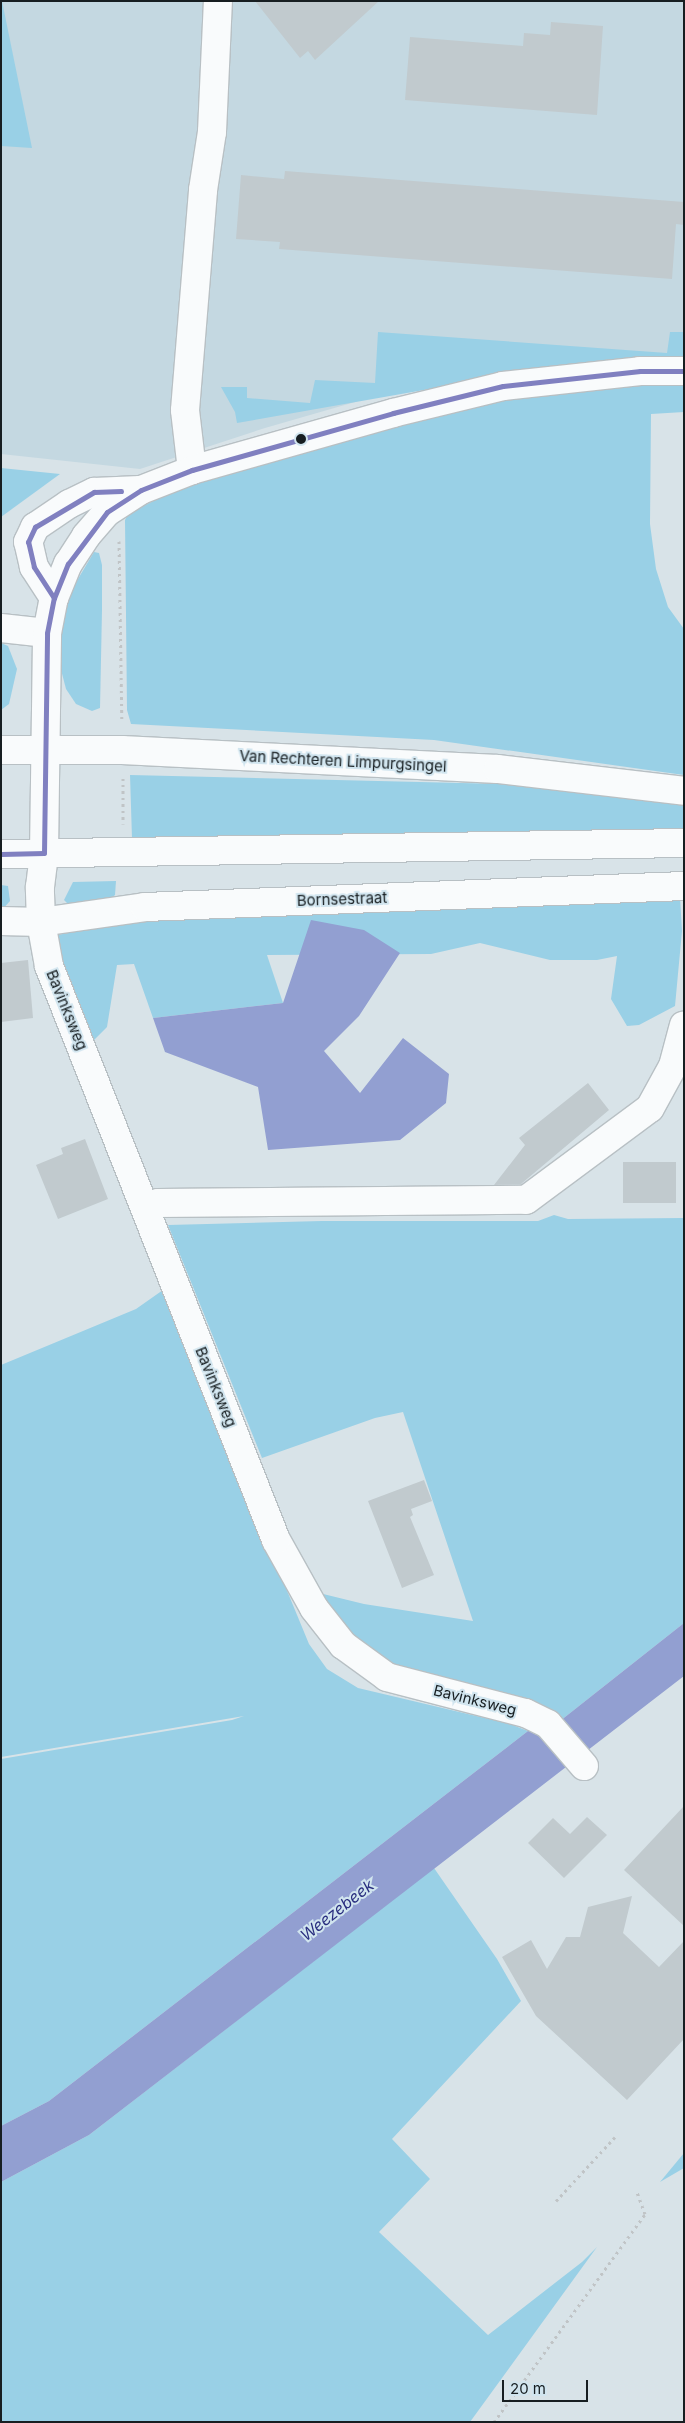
<!DOCTYPE html>
<html>
<head>
<meta charset="utf-8">
<style>
	body { margin:0 }
	#map { position:relative; width:685px; height:2423px; overflow:hidden; background:#d8e3e8; font-family:Inter,sans-serif }
	div>[style] { position:absolute }
	[style*='--x'] { left:calc(var(--x)*1px); top:calc(var(--y)*1px); width:calc(var(--w)*1px); rotate:calc(var(--a)*1deg) }
	.built>* { inset:0; background:#c4d8e1 }
	.green>* { inset:0; background:#99d0e6 }
	.water>* { inset:0; background:#929fd1 }
	.building>* { inset:0; background:#c1cace }
	.path>* { height:3px; margin-top:-1.5px; transform-origin:0; background:repeating-linear-gradient(90deg,#c0c4c6 0 2.5px,transparent 0 6.5px) }
	.roads { filter:drop-shadow(1px 0 #b8c0c4) drop-shadow(-1px 0 #b8c0c4) drop-shadow(0 1px #b8c0c4) drop-shadow(0 -1px #b8c0c4) }
	.minor>* { height:28px; margin:-14px; padding:0 14px; transform-origin:14px; border-radius:14px; background:#f9fbfc }
	.major>* { height:28px; margin:-14px; padding:0 14px; transform-origin:14px; border-radius:14px; background:#f9fbfc }
	.bus-1>* { height:5px; margin:-2.5px; padding:0 2.5px; transform-origin:2.5px; border-radius:2.5px; background:#8080c0 }
	.dots>* { width:14px; height:14px; translate:-50% -50%; box-sizing:border-box; border:2px solid #d1e5ef; border-radius:50% }
	span { translate:-50% -50%; white-space:nowrap; text-align:center; line-height:1.15; -webkit-text-stroke:4px #d1e5ef; paint-order:stroke }
	.street-label { font-size:15px; color:#171e21 }
	.water-label { font-size:16px; color:#292e7f; font-style:italic }
	.frame { position:absolute; inset:0; border:2px solid #171e21; pointer-events:none }
	.scale { position:absolute; left:502px; top:2380px; width:86px; height:22px; box-sizing:border-box; border:2px solid #171e21; border-top:0; padding-left:6px; font-size:15px; line-height:18px; white-space:nowrap; color:#171e21; -webkit-text-stroke:4px #d1e5ef; paint-order:stroke }
</style>
</head>
<body>
<div id="map">
	<div class="built">
		<div style="clip-path:polygon(1px 1px,684px 1px,684px 353px,466px 370px,265px 428px,140px 469px,1px 454px)"></div>
	</div>
	<div class="green">
		<div style="clip-path:polygon(1px 1px,2px 1px,32px 148px,1px 146px)"></div>
		<div style="clip-path:polygon(378px 332px,667px 353px,670px 332px,684px 332px,684px 358px,514px 374px,237px 423px,235px 412px,221px 387px,247px 387px,247px 398px,310px 403px,315px 380px,375px 383px)"></div>
		<div style="clip-path:polygon(684px 384px,684px 412px,651px 414px,650px 524px,656px 569px,668px 607px,684px 629px,684px 775px,434px 740px,131px 724px,127px 710px,125px 520px,129px 513px,203px 477px,483px 399px,595px 386px)"></div>
		<div style="clip-path:polygon(1px 468px,60px 474px,1px 517px)"></div>
		<div style="clip-path:polygon(94px 552px,99px 553px,102px 565px,102px 610px,100px 708px,92px 711px,76px 704px,66px 689px,59px 662px,64px 611px,72px 589px)"></div>
		<div style="clip-path:polygon(1px 643px,8px 646px,17px 669px,9px 704px,1px 710px)"></div>
		<div style="clip-path:polygon(130px 775px,502px 784px,577px 790px,684px 803px,684px 830px,132px 839px)"></div>
		<div style="clip-path:polygon(116px 881px,115px 895px,108px 901px,70px 906px,64px 900px,73px 882px)"></div>
		<div style="clip-path:polygon(1px 885px,8px 886px,10px 901px,1px 911px)"></div>
		<div style="clip-path:polygon(680px 897px,682px 931px,675px 1006px,639px 1025px,627px 1026px,611px 999px,617px 956px,597px 960px,550px 960px,480px 943px,431px 954px,267px 955px,283px 1003px,153px 1018px,134px 964px,117px 965px,107px 1027px,93px 1041px,52px 936px,139px 920px)"></div>
		<div style="clip-path:polygon(554px 1215px,568px 1219px,684px 1218px,684px 1623px,560px 1721px,536px 1702px,387px 1666px,354px 1649px,315px 1592px,364px 1604px,473px 1621px,403px 1412px,375px 1418px,262px 1458px,168px 1225px,322px 1221px,538px 1221px)"></div>
		<div style="clip-path:polygon(163px 1290px,309px 1644px,327px 1669px,358px 1688px,510px 1724px,528px 1731px,49px 2101px,1px 2126px,1px 1759px,232px 1720px,244px 1716px,1px 1757px,1px 1365px,136px 1309px)"></div>
		<div style="clip-path:polygon(434px 1868px,497px 1959px,521px 2001px,392px 2139px,430px 2179px,379px 2232px,488px 2335px,582px 2262px,597px 2247px,470px 2422px,1px 2422px,1px 2182px,89px 2135px)"></div>
		<div style="clip-path:polygon(684px 2153px,684px 2168px,660px 2182px)"></div>
	</div>
	<div class="water">
		<div style="clip-path:polygon(311px 920px,364px 930px,400px 953px,359px 1016px,324px 1051px,360px 1093px,403px 1038px,449px 1074px,446px 1103px,400px 1140px,268px 1150px,258px 1087px,165px 1052px,153px 1018px,283px 1003px)"></div>
		<div style="clip-path:polygon(684px 1623px,684px 1676px,89px 2135px,1px 2182px,1px 2126px,49px 2101px,528px 1731px,560px 1721px)"></div>
	</div>
	<div class="building">
		<div style="clip-path:polygon(255px 1px,379px 1px,315px 60px,308px 51px,300px 58px)"></div>
		<div style="clip-path:polygon(551px 22px,603px 26px,597px 115px,405px 100px,410px 37px,523px 46px,524px 33px,550px 35px)"></div>
		<div style="clip-path:polygon(285px 171px,684px 202px,684px 225px,676px 224px,672px 279px,279px 249px,280px 242px,236px 239px,241px 175px,284px 179px)"></div>
		<div style="clip-path:polygon(28px 960px,33px 1018px,1px 1022px,1px 963px)"></div>
		<div style="clip-path:polygon(588px 1083px,609px 1110px,521px 1184px,494px 1185px,525px 1145px,519px 1138px)"></div>
		<div style="clip-path:polygon(85px 1139px,108px 1199px,58px 1219px,36px 1165px,63px 1154px,61px 1148px)"></div>
		<div style="clip-path:polygon(623px 1162px,676px 1162px,676px 1203px,623px 1203px)"></div>
		<div style="clip-path:polygon(424px 1480px,432px 1501px,411px 1509px,413px 1515px,410px 1517px,434px 1575px,402px 1588px,368px 1501px)"></div>
		<div style="clip-path:polygon(684px 1806px,684px 1926px,624px 1870px)"></div>
		<div style="clip-path:polygon(587px 1817px,607px 1835px,564px 1878px,528px 1843px,553px 1818px,570px 1834px)"></div>
		<div style="clip-path:polygon(632px 1896px,623px 1933px,659px 1967px,684px 1941px,684px 2039px,627px 2100px,536px 2016px,502px 1957px,531px 1940px,547px 1969px,566px 1937px,580px 1937px,588px 1907px)"></div>
	</div>
	<div class="path">
		<div style="--x:119;--y:541;--w:181;--a:89.1"></div>
		<div style="--x:123;--y:778;--w:46;--a:90"></div>
		<div style="--x:556;--y:2201;--w:87;--a:-47.3"></div>
		<div style="--x:494;--y:2422;--w:257;--a:-54"></div>
		<div style="--x:645;--y:2214;--w:23;--a:-110"></div>
	</div>
	<div class="roads">
		<div class="minor">
			<div style="--x:192;--y:470;--w:60;--a:-96.7"></div>
			<div style="--x:185;--y:410;--w:221;--a:-85.3"></div>
			<div style="--x:203;--y:190;--w:59;--a:-81.2"></div>
			<div style="--x:212;--y:132;--w:131;--a:-87.4"></div>
			<div style="--x:54;--y:598;--w:37;--a:-123"></div>
			<div style="--x:34;--y:567;--w:26;--a:-103"></div>
			<div style="--x:28;--y:542;--w:17;--a:-65"></div>
			<div style="--x:35;--y:527;--w:41;--a:-34.1"></div>
			<div style="--x:69;--y:504;--w:28;--a:-26"></div>
			<div style="--x:94;--y:492;--w:46;--a:-2.5"></div>
			<div style="--x:1;--y:628;--w:46;--a:6.2"></div>
			<div style="--x:1;--y:921;--w:40;--a:1.4"></div>
			<div style="--x:41;--y:922;--w:105;--a:-8.2"></div>
			<div style="--x:145;--y:907;--w:539;--a:-2.23"></div>
			<div style="--x:145;--y:1208;--w:14;--a:-21"></div>
			<div style="--x:158;--y:1203;--w:368;--a:-0.5"></div>
			<div style="--x:526;--y:1200;--w:154;--a:-36.6"></div>
			<div style="--x:650;--y:1108;--w:48;--a:-61.3"></div>
			<div style="--x:673;--y:1066;--w:42;--a:-75"></div>
			<div style="--x:584;--y:1766;--w:55;--a:-130.6"></div>
			<div style="--x:548;--y:1724;--w:25;--a:-154"></div>
			<div style="--x:525;--y:1713;--w:143;--a:-165.4"></div>
			<div style="--x:387;--y:1677;--w:54;--a:-144"></div>
			<div style="--x:343;--y:1645;--w:47;--a:-128.1"></div>
			<div style="--x:314;--y:1608;--w:78;--a:-119.2"></div>
			<div style="--x:276;--y:1540;--w:617;--a:-111.58"></div>
			<div style="--x:49;--y:966;--w:45;--a:-100.3"></div>
			<div style="--x:41;--y:922;--w:35;--a:-92"></div>
			<div style="--x:40;--y:887;--w:34;--a:-83"></div>
			<div style="--x:44;--y:853;--w:220;--a:-89.2"></div>
			<div style="--x:47;--y:633;--w:36;--a:-79"></div>
			<div style="--x:54;--y:598;--w:37;--a:-68"></div>
			<div style="--x:68;--y:564;--w:33;--a:-57"></div>
			<div style="--x:86;--y:536;--w:32;--a:-49"></div>
			<div style="--x:107;--y:512;--w:40;--a:-32.9"></div>
			<div style="--x:141;--y:490;--w:55;--a:-21.4"></div>
			<div style="--x:192;--y:470;--w:209;--a:-15.8"></div>
			<div style="--x:393;--y:413;--w:113;--a:-13.8"></div>
			<div style="--x:503;--y:386;--w:138;--a:-6.2"></div>
			<div style="--x:640;--y:371;--w:44;--a:0"></div>
		</div>
		<div class="major">
			<div style="--x:1;--y:750;--w:121;--a:0"></div>
			<div style="--x:122;--y:750;--w:376;--a:2.9"></div>
			<div style="--x:498;--y:769;--w:187;--a:6.7"></div>
			<div style="--x:1;--y:854;--w:683;--a:-0.92"></div>
		</div>
	</div>
	<div class="bus-1">
		<div style="--x:54;--y:598;--w:37;--a:-123"></div>
		<div style="--x:34;--y:567;--w:26;--a:-103"></div>
		<div style="--x:28;--y:542;--w:17;--a:-65"></div>
		<div style="--x:35;--y:527;--w:69;--a:-30.7"></div>
		<div style="--x:94;--y:492;--w:27;--a:-2"></div>
		<div style="--x:1;--y:854;--w:43;--a:-1.3"></div>
		<div style="--x:44;--y:853;--w:220;--a:-89.2"></div>
		<div style="--x:47;--y:633;--w:36;--a:-79"></div>
		<div style="--x:54;--y:598;--w:37;--a:-68"></div>
		<div style="--x:68;--y:564;--w:65;--a:-53.1"></div>
		<div style="--x:107;--y:512;--w:40;--a:-32.9"></div>
		<div style="--x:141;--y:490;--w:55;--a:-21.4"></div>
		<div style="--x:192;--y:470;--w:209;--a:-15.8"></div>
		<div style="--x:393;--y:413;--w:113;--a:-13.8"></div>
		<div style="--x:503;--y:386;--w:138;--a:-6.2"></div>
		<div style="--x:640;--y:371;--w:44;--a:0"></div>
	</div>
	<div class="dots">
		<div style="left:301px;top:439px;background:#171e21"></div>
	</div>
	<div class="street-label">
		<span style="left:343px;top:761px;rotate:3deg">Van Rechteren Limpurgsingel</span>
		<span style="left:342px;top:899px;rotate:-2deg">Bornsestraat</span>
		<span style="left:67px;top:1010px;rotate:68deg">Bavinksweg</span>
		<span style="left:216px;top:1387px;rotate:68deg">Bavinksweg</span>
		<span style="left:475px;top:1700px;rotate:14deg">Bavinksweg</span>
	</div>
	<div class="water-label">
		<span style="left:337px;top:1910px;rotate:-38deg">Weezebeek</span>
	</div>
	<div class="frame"></div>
	<div class="scale">20 m</div>
</div>
</body>
</html>
